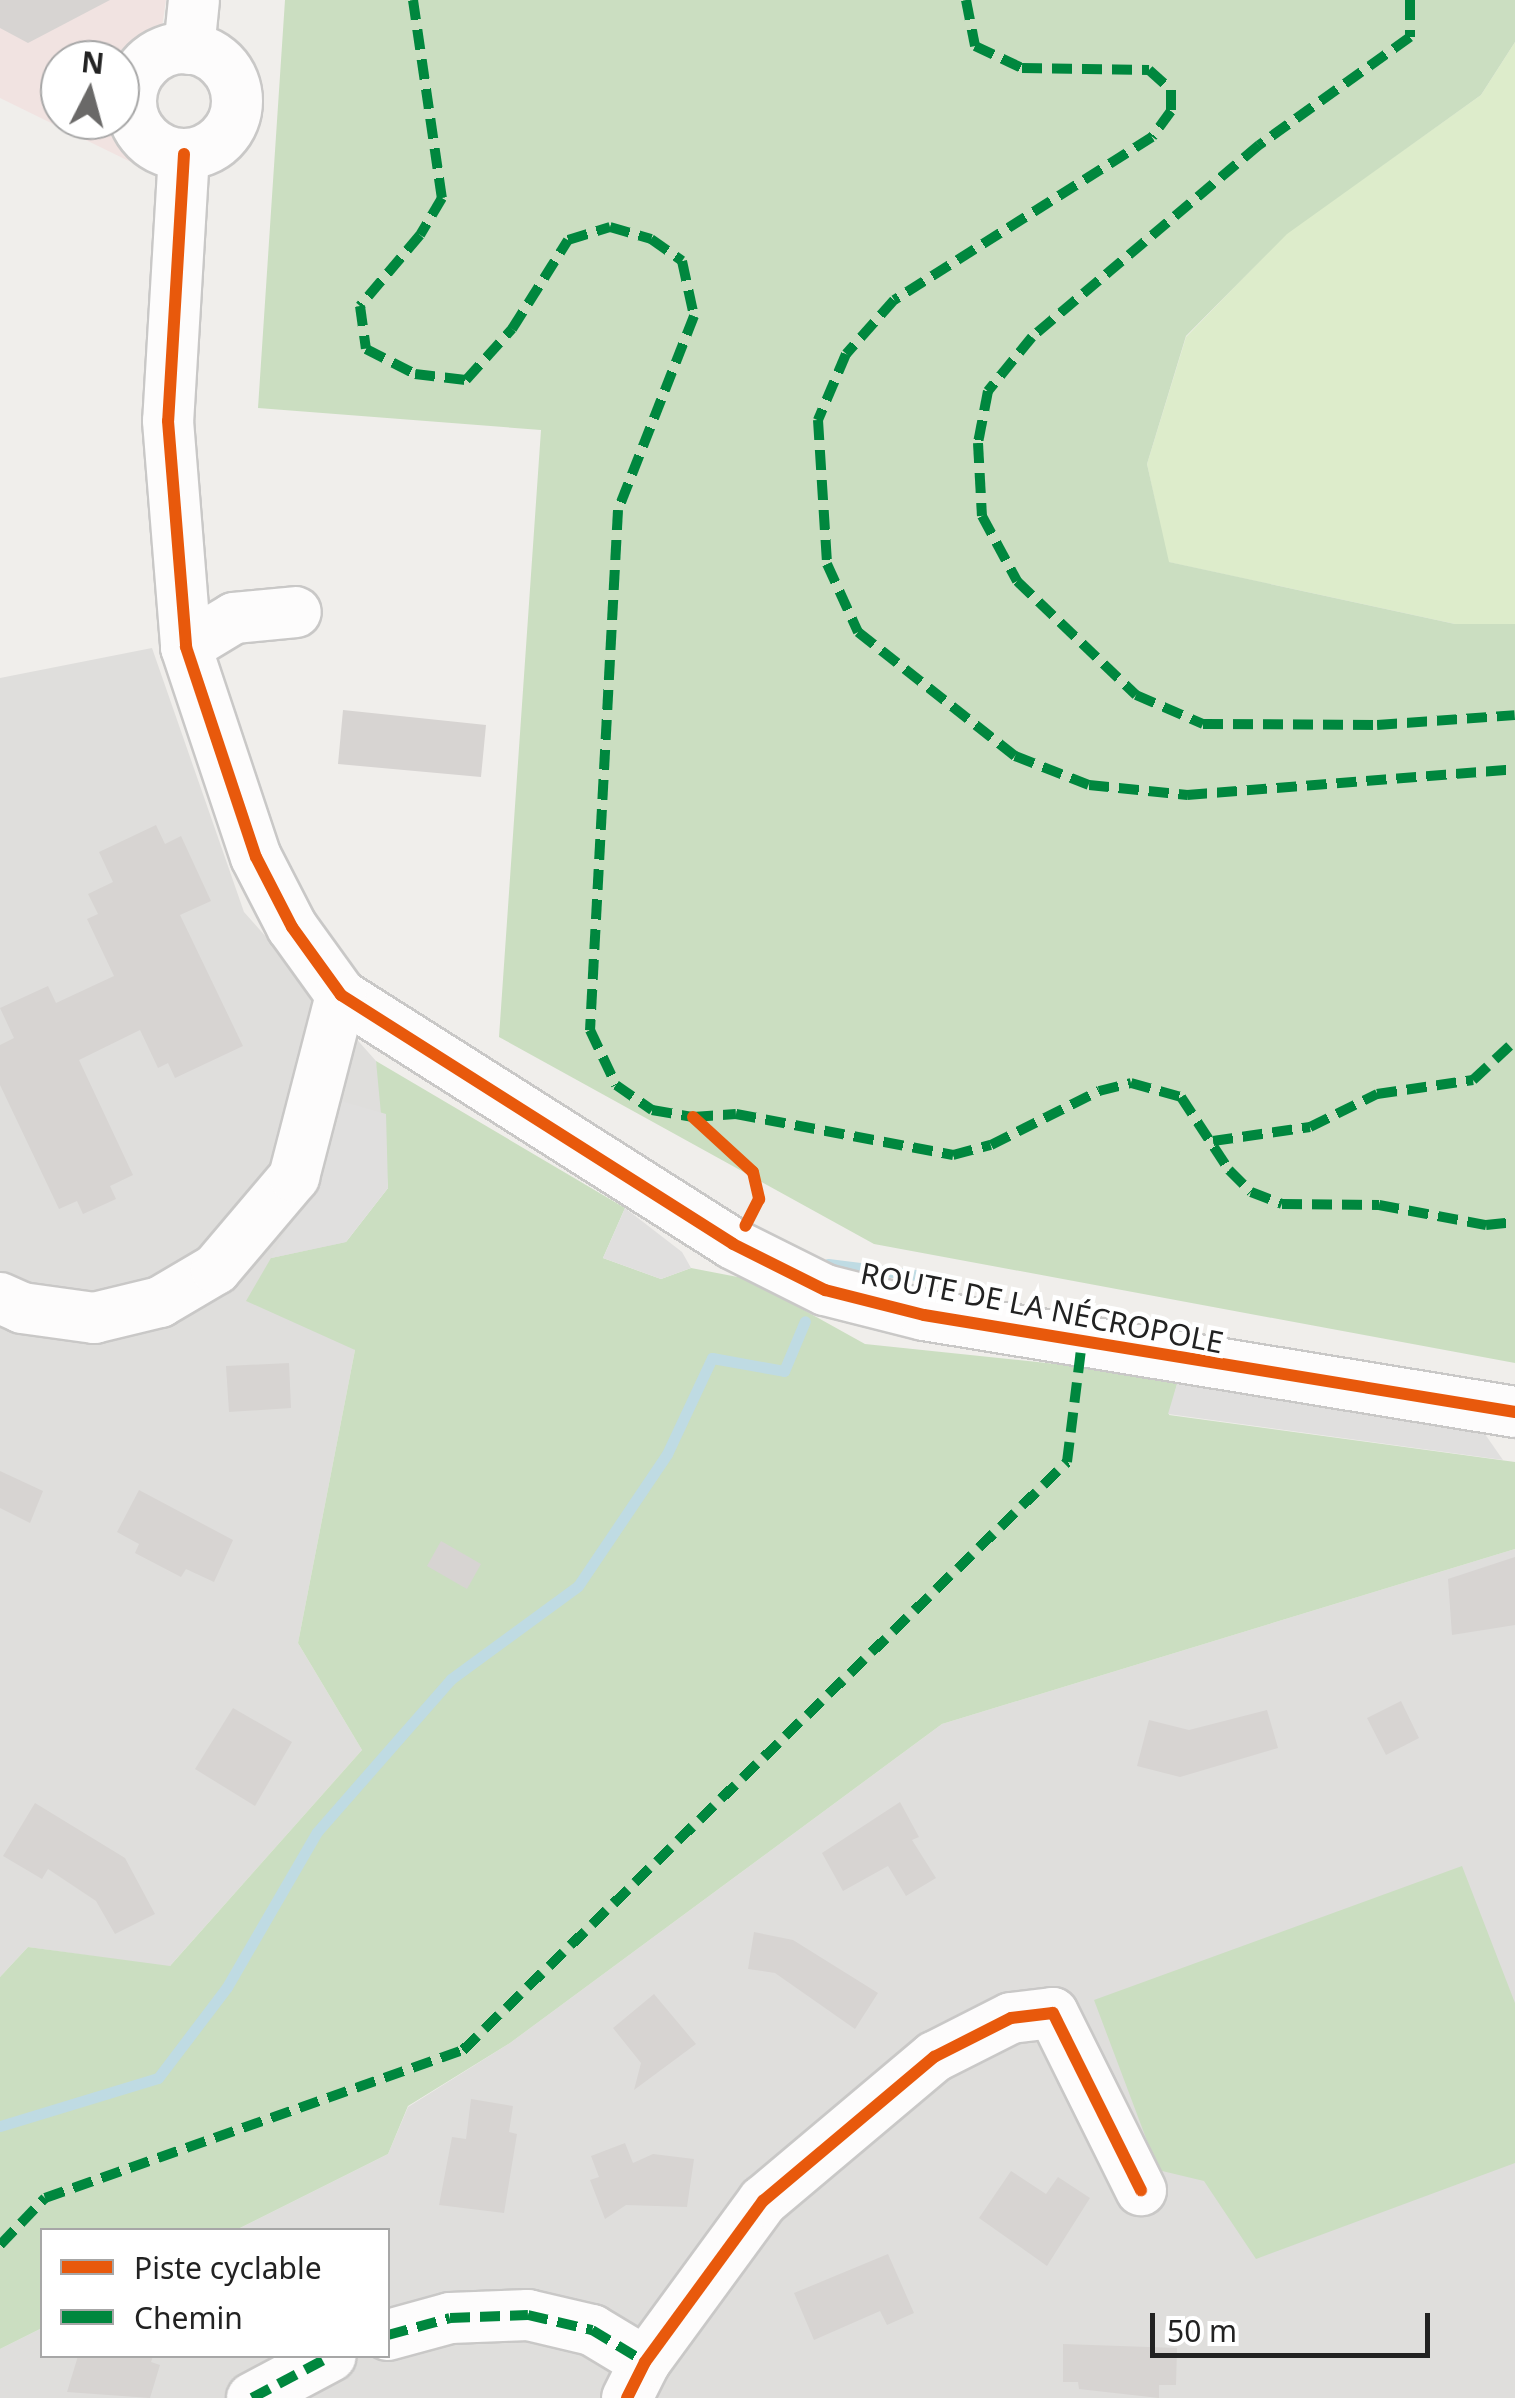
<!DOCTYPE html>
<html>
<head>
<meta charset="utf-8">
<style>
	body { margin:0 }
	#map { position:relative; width:1515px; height:2398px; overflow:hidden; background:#f0eeeb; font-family:"Noto Sans",sans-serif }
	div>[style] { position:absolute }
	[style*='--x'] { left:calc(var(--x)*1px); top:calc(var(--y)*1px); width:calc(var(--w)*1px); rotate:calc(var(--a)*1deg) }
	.residential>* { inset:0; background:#dfdedc }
	.commercial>* { inset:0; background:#f1e3e1 }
	.grass>* { inset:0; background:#ddeccb }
	.forest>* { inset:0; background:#cbdec1 }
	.parking>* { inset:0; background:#e0dfde }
	.stream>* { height:11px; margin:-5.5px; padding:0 5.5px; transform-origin:5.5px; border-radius:5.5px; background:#bfdbe3 }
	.building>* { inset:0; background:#d7d4d2 }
	.roads { filter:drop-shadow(2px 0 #c9c8c7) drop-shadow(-2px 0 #c9c8c7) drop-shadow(0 2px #c9c8c7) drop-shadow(0 -2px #c9c8c7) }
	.minor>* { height:50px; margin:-25px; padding:0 25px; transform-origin:25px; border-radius:25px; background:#fdfcfc }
	.minor>.ring { margin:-25px; padding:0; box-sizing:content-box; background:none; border:50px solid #fdfcfc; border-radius:50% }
	.quiet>* { height:10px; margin-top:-5px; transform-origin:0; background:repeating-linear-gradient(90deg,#00873e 0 20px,transparent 0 30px) }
	.cycleway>* { height:12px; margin:-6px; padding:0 6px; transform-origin:6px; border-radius:6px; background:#e8590c }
	span { translate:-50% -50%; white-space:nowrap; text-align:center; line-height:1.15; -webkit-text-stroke:9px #fff; paint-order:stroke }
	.street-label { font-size:30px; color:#222 }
	.legend { position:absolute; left:40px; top:2228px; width:350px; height:130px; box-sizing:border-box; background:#fff; border:2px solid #a7a7a7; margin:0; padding:12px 18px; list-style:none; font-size:30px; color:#222 }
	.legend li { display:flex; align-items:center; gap:20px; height:50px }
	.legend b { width:50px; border:2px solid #a7a7a7 }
	.north { position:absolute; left:40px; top:40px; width:100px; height:100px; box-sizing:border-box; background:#fff; border:2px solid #a7a7a7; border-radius:50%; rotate:6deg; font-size:28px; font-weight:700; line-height:40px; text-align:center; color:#222 }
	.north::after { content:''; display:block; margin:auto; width:35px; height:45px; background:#6a6968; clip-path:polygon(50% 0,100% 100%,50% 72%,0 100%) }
	.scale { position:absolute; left:1150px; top:2313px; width:280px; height:45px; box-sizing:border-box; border:5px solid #222; border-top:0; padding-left:12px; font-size:30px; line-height:35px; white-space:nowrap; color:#222; -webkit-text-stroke:8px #fff; paint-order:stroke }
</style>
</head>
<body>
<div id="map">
	<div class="residential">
		<div style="clip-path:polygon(152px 648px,244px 912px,376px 1061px,386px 1114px,346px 1243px,271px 1258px,355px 1350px,298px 1643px,362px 1750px,169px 1967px,28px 1947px,0 1977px,0 678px)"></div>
		<div style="clip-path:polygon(1515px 1549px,1515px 2398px,0 2398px,0 2349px,42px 2328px,42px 2356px,388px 2356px,388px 2230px,236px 2230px,388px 2154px,408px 2107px,510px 2043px,942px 1724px)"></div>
	</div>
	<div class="commercial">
		<div style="clip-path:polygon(evenodd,0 0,166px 0,141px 167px,0 98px,0 0,60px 60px,120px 60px,120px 120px,60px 120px,60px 60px)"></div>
	</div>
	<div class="grass">
		<div style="clip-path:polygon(1515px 42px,1515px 624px,1455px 624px,1168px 562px,1147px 464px,1186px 337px,1287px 233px,1481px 95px)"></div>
	</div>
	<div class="forest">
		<div style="clip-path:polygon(285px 0,1515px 0,1515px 42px,1481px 95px,1287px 234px,1186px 336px,1147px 464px,1169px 562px,1455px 624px,1515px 624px,1515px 1363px,874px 1244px,499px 1037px,541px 430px,258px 408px)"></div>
		<div style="clip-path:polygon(376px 1061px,625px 1208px,603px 1258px,661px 1279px,691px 1268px,748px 1279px,865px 1344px,1179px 1377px,1169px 1415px,1515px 1462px,1515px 1549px,942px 1724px,510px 2043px,408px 2106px,388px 2154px,236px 2230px,42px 2230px,42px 2328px,0 2349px,0 1977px,28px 1947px,170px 1966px,362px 1750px,298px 1643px,355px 1350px,246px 1301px,271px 1258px,346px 1242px,388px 1188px)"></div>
		<div style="clip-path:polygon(1462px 1866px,1515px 2003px,1515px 2163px,1256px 2259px,1204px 2181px,1158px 2170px,1094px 2000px)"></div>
	</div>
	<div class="parking">
		<div style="clip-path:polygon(341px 1101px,386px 1114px,388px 1188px,346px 1242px,271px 1258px,312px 1183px)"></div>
		<div style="clip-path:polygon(625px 1208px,682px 1252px,691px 1268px,661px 1279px,603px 1258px)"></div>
		<div style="clip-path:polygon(1179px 1377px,1480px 1427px,1503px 1460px,1168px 1414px)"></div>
	</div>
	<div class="stream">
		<div style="--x:828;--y:1264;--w:98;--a:7.1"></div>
		<div style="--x:0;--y:2126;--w:165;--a:-16.9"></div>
		<div style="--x:158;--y:2078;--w:114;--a:-52.8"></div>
		<div style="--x:227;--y:1987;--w:179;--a:-59.9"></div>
		<div style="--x:317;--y:1832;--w:203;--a:-48.8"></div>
		<div style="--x:451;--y:1679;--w:157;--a:-36.2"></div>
		<div style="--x:578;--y:1586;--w:159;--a:-56"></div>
		<div style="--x:667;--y:1454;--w:106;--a:-64.9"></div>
		<div style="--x:712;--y:1358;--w:73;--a:10.2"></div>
		<div style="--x:784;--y:1371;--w:54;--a:-67.2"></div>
	</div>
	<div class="building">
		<div style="clip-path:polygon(0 0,110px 0,28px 43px,0 28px)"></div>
		<div style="clip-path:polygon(343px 710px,486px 725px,481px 777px,338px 764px)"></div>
		<div style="clip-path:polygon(156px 825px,165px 844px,181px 836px,211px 901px,180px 915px,243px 1046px,175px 1078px,168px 1063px,158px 1068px,140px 1030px,79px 1060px,133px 1175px,110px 1186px,116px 1199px,83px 1214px,77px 1201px,59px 1209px,0 1085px,0 1045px,14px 1038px,0 1008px,48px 986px,56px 1003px,114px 976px,87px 919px,98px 914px,88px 894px,113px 882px,99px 852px)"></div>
		<div style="clip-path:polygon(289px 1363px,291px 1408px,229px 1412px,226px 1366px)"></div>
		<div style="clip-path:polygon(0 1471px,43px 1491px,30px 1523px,0 1508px)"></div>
		<div style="clip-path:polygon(139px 1490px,233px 1540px,214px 1582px,186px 1569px,181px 1577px,135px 1553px,139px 1544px,117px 1532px)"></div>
		<div style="clip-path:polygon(441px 1541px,481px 1564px,467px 1589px,427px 1566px)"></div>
		<div style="clip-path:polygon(1515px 1557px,1515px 1625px,1452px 1635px,1448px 1579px)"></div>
		<div style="clip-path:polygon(1401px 1701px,1419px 1738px,1386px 1755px,1367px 1718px)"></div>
		<div style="clip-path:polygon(233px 1708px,292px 1742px,255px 1806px,195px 1769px)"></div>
		<div style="clip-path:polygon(1267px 1710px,1278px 1748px,1180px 1777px,1137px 1766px,1149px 1720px,1189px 1730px)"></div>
		<div style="clip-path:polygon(900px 1802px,919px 1837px,912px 1840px,936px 1878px,906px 1896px,888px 1866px,843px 1891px,822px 1853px)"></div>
		<div style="clip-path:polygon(35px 1803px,125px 1858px,155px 1914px,115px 1934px,96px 1901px,48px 1869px,42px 1879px,3px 1856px)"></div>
		<div style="clip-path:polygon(754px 1932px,793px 1940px,878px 1993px,855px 2029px,775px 1973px,748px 1969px)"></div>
		<div style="clip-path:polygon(654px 1994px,696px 2044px,634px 2090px,641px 2063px,613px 2028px)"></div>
		<div style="clip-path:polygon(471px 2099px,513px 2106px,509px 2132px,517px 2134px,504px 2213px,439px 2205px,452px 2137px,466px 2139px)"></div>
		<div style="clip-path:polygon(625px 2143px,633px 2163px,653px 2154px,694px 2159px,687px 2207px,626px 2205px,605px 2219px,590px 2180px,599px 2177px,591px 2156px)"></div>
		<div style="clip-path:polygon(1011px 2171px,1046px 2194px,1058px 2177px,1090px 2198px,1047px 2266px,979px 2218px)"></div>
		<div style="clip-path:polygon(888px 2254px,914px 2313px,887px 2325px,880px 2311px,814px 2340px,794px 2293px)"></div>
		<div style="clip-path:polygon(1063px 2344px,1177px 2348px,1176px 2385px,1159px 2385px,1159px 2398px,1079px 2389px,1078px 2382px,1063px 2382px)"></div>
		<div style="clip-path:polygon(78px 2356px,153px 2356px,151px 2362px,160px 2365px,150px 2398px,67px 2392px)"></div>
	</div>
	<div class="roads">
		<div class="minor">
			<div class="ring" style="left:131px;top:48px;width:56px;height:56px"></div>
			<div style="--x:189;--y:49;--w:49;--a:-84.2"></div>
			<div style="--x:184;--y:154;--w:267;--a:93.4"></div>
			<div style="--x:168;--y:421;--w:227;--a:85.4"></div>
			<div style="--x:186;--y:647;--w:221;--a:71.6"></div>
			<div style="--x:256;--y:857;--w:79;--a:62.8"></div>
			<div style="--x:292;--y:927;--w:84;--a:54.2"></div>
			<div style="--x:341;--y:995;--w:464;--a:32.4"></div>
			<div style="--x:733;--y:1244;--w:103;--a:26.6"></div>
			<div style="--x:825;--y:1290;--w:102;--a:14.2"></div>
			<div style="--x:924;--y:1315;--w:599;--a:9.32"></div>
			<div style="--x:186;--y:647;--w:56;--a:-31.1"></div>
			<div style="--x:234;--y:618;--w:62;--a:-5.5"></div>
			<div style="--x:0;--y:1298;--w:24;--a:24"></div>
			<div style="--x:22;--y:1308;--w:73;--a:7.9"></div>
			<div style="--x:94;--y:1318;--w:68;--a:-13.6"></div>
			<div style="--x:160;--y:1302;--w:65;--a:-30.5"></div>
			<div style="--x:216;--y:1269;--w:121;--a:-49.7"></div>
			<div style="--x:294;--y:1177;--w:188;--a:-75.5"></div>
			<div style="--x:388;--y:2335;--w:64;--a:-15.3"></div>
			<div style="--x:450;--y:2318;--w:78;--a:-2.2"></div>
			<div style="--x:528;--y:2315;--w:66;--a:13.2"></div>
			<div style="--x:592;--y:2330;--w:62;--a:31.1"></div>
			<div style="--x:252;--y:2398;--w:89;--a:-28"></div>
			<div style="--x:627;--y:2398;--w:40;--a:-63.4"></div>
			<div style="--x:645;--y:2362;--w:200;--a:-53.8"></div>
			<div style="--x:763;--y:2201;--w:224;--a:-40.1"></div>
			<div style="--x:934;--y:2057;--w:86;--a:-26.9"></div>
			<div style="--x:1011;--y:2018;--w:42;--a:-6.8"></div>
			<div style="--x:1053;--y:2013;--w:198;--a:63.6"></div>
		</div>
	</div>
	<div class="quiet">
		<div style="--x:413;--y:0;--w:200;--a:81.7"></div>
		<div style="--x:442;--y:198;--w:43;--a:120.7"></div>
		<div style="--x:420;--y:235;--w:93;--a:130.2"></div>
		<div style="--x:360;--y:306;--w:43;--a:82.1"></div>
		<div style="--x:366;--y:349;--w:55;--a:27"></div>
		<div style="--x:415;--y:374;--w:51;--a:6.7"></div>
		<div style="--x:466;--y:380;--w:69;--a:-48"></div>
		<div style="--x:512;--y:329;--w:105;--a:-57.8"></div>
		<div style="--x:568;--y:240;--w:44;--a:-17.2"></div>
		<div style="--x:610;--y:227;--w:43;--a:16.3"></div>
		<div style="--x:651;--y:239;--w:38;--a:35"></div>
		<div style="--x:682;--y:261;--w:56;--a:77.7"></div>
		<div style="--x:694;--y:316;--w:208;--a:111.4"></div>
		<div style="--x:618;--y:510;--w:521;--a:93.08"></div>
		<div style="--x:590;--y:1030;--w:61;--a:64.7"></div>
		<div style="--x:616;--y:1085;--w:44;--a:34.8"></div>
		<div style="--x:652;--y:1110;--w:42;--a:9.7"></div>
		<div style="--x:693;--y:1117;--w:43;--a:-4"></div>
		<div style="--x:736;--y:1114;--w:221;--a:10.7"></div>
		<div style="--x:953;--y:1155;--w:39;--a:-15"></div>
		<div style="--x:991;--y:1145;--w:121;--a:-26.6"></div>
		<div style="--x:1099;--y:1091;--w:33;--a:-14"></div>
		<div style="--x:1131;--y:1083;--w:52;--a:15.6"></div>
		<div style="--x:1181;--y:1097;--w:87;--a:56.7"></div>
		<div style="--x:1229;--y:1170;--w:31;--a:45"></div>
		<div style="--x:1251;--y:1192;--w:33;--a:21"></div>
		<div style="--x:1282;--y:1204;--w:97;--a:0.6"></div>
		<div style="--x:1379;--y:1205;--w:109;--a:10.6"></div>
		<div style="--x:1486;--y:1225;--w:29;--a:-6"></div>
		<div style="--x:966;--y:0;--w:47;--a:78.9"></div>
		<div style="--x:975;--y:46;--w:52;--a:25.1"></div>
		<div style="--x:1022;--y:68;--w:127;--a:0.9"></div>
		<div style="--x:1149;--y:70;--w:30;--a:42"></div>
		<div style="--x:1171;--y:90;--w:21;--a:90"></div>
		<div style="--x:1171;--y:111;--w:32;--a:126"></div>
		<div style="--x:1152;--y:137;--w:305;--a:147.7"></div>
		<div style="--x:894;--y:300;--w:72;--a:131.6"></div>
		<div style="--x:846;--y:354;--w:72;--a:113"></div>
		<div style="--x:818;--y:420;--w:144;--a:86.4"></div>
		<div style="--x:827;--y:564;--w:75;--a:65.5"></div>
		<div style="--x:858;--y:632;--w:200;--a:38.3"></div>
		<div style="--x:1015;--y:756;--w:79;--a:21.4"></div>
		<div style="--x:1089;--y:785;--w:99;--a:5.8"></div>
		<div style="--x:1187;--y:795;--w:329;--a:-4.5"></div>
		<div style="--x:1410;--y:0;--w:37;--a:90"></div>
		<div style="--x:1410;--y:37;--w:186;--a:144.4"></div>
		<div style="--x:1259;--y:145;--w:297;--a:139.8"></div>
		<div style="--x:1032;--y:337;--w:70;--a:129.2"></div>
		<div style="--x:988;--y:391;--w:53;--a:100.9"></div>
		<div style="--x:978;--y:443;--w:73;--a:86.9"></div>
		<div style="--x:982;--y:516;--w:74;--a:61.7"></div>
		<div style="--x:1017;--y:581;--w:165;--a:43.8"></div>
		<div style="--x:1136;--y:695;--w:73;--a:23.4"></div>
		<div style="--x:1203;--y:724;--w:174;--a:0.3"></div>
		<div style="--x:1377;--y:725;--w:138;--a:-4.1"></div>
		<div style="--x:1213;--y:1141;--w:98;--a:-8.2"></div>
		<div style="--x:1310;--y:1127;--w:75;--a:-26.2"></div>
		<div style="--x:1377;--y:1094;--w:97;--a:-8.3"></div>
		<div style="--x:1473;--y:1080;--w:57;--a:-42.9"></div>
		<div style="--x:0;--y:2245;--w:65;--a:-46.2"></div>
		<div style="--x:45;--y:2198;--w:443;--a:-19.5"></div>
		<div style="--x:463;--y:2050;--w:843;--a:-44.23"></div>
		<div style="--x:1067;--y:1462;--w:122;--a:-82.9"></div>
		<div style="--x:388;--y:2335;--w:64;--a:-15.3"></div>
		<div style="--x:450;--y:2318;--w:78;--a:-2.2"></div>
		<div style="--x:528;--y:2315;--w:66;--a:13.2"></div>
		<div style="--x:592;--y:2330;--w:62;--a:31.1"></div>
		<div style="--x:252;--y:2398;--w:89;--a:-28"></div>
	</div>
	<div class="cycleway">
		<div style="--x:184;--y:154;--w:267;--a:93.4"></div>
		<div style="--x:168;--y:421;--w:227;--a:85.4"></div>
		<div style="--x:186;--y:647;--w:221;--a:71.6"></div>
		<div style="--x:256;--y:857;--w:79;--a:62.8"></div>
		<div style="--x:292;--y:927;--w:84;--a:54.2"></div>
		<div style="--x:341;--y:995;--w:464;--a:32.4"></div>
		<div style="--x:733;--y:1244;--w:103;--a:26.6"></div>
		<div style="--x:825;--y:1290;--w:102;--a:14.2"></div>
		<div style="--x:924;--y:1315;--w:599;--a:9.32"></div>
		<div style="--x:693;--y:1117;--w:81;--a:42.5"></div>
		<div style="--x:753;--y:1172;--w:28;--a:77"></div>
		<div style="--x:759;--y:1199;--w:30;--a:117"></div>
		<div style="--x:627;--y:2398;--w:40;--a:-63.4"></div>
		<div style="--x:645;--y:2362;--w:200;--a:-53.8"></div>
		<div style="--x:763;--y:2201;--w:224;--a:-40.1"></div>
		<div style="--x:934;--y:2057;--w:86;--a:-26.9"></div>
		<div style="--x:1011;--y:2018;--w:42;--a:-6.8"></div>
		<div style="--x:1053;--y:2013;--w:198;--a:63.6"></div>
	</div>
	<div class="street-label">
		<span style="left:1042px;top:1308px;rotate:11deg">ROUTE DE LA NÉCROPOLE</span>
	</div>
	<ul class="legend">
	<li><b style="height:12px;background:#e8590c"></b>Piste cyclable</li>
	<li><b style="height:12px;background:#00873e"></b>Chemin</li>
	</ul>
	<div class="north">N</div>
	<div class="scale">50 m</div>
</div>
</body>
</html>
